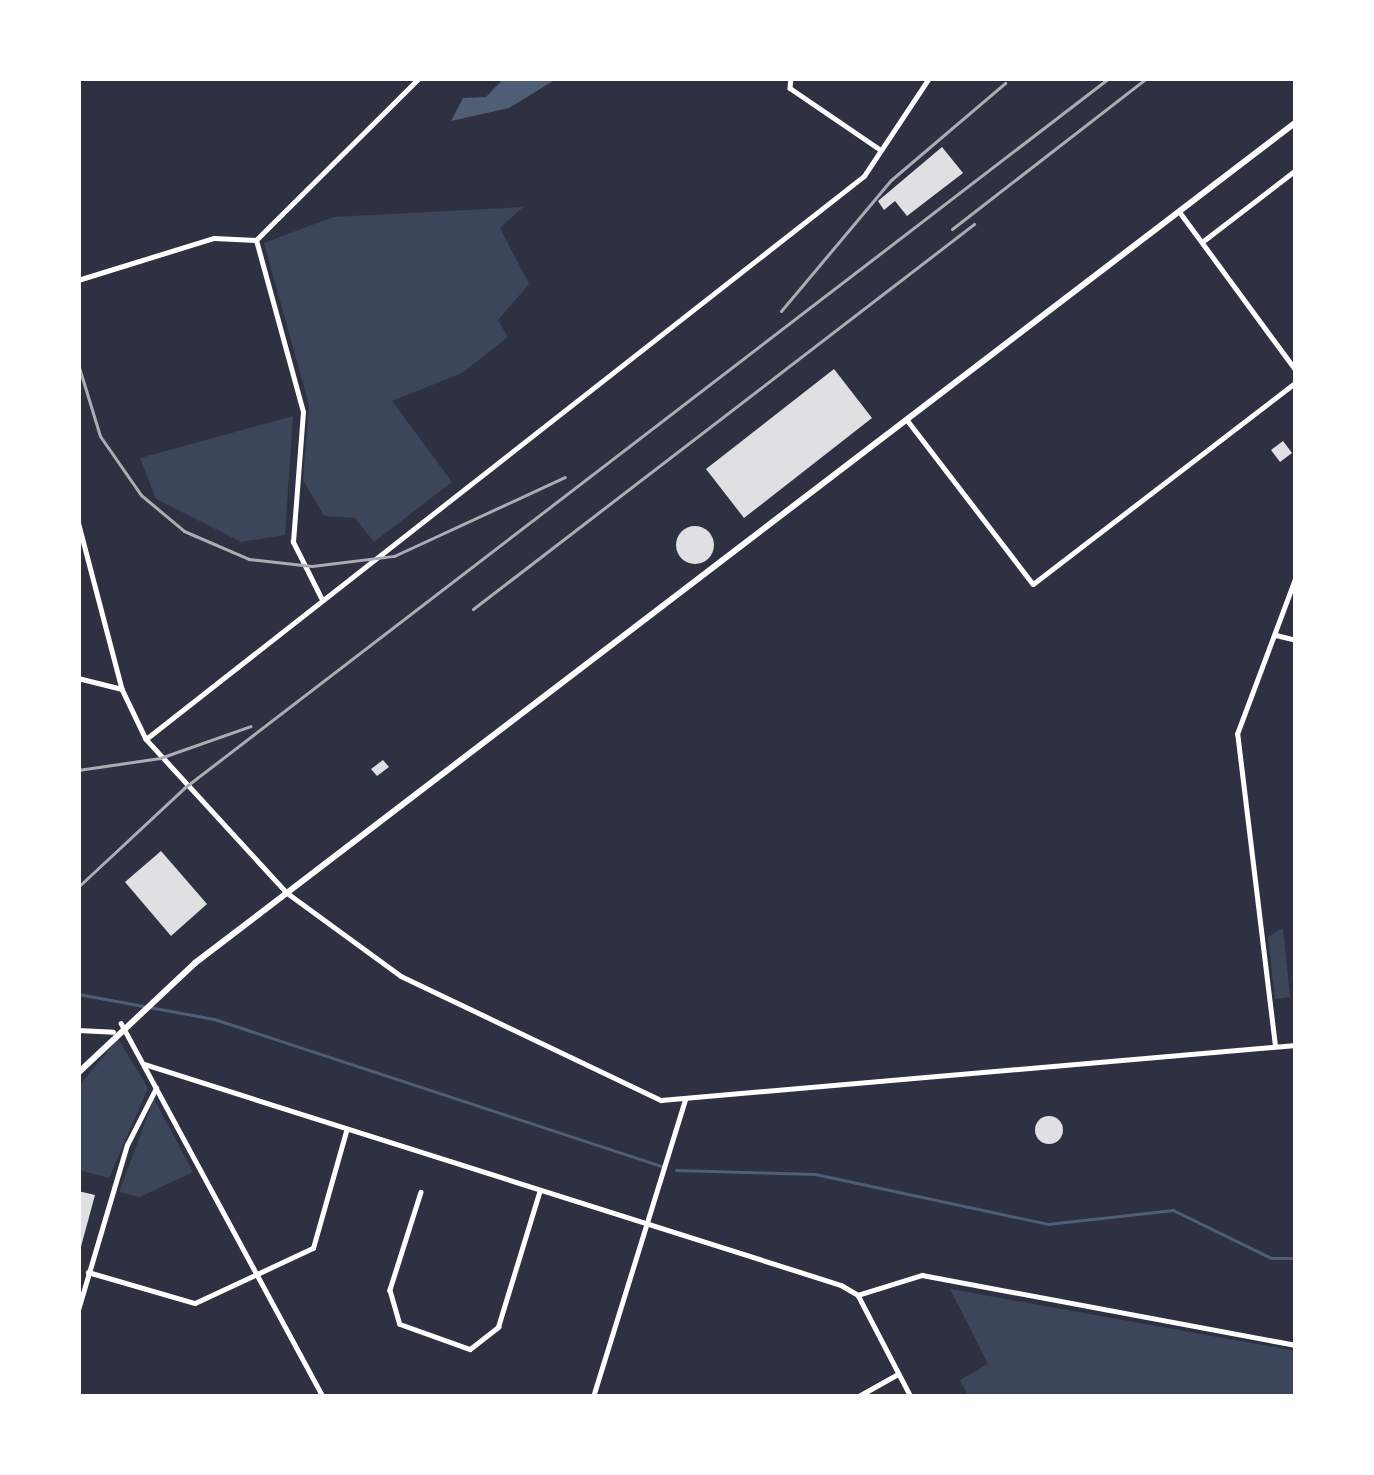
<!DOCTYPE html>
<html>
<head>
<meta charset="utf-8">
<style>
	body { margin:0 }
	#map { position:relative; width:1374px; height:1475px; overflow:hidden; background:#2d3142; font-family:"Roboto Condensed",sans-serif }
	div>[style] { position:absolute }
	[style*='--x'] { left:calc(var(--x)*1px); top:calc(var(--y)*1px); width:calc(var(--w)*1px); rotate:calc(var(--a)*1deg) }
	.green>* { inset:0; background:#3c4559 }
	.water>* { inset:0; background:#4f5d75 }
	.stream>* { height:3px; margin:-1.5px; padding:0 1.5px; transform-origin:1.5px; border-radius:1.5px; background:#4f5d75 }
	.building>* { inset:0; background:#e0e0e3 }
	.round { border-radius:50% }
	.minor>* { height:4.5px; margin:-2.25px; padding:0 2.25px; transform-origin:2.25px; border-radius:2.25px; background:#fff }
	.tertiary>* { height:4.5px; margin:-2.25px; padding:0 2.25px; transform-origin:2.25px; border-radius:2.25px; background:#fff }
	.primary>* { height:6px; margin:-3px; padding:0 3px; transform-origin:3px; border-radius:3px; background:#fff }
	.rail>* { height:3px; margin:-1.5px; padding:0 1.5px; transform-origin:1.5px; border-radius:1.5px; background:#abadb3 }
	span { translate:-50% -50%; white-space:nowrap; text-align:center; line-height:1.15; -webkit-text-stroke:12px #fff; paint-order:stroke }
	.frame { position:absolute; inset:0; border:81px solid #fff; pointer-events:none }
</style>
</head>
<body>
<div id="map">
	<div class="green">
		<div style="clip-path:polygon(523px 207px,500px 228px,529px 284px,498px 320px,508px 337px,462px 373px,392px 401px,452px 482px,374px 542px,355px 518px,324px 516px,303px 480px,309px 405px,264px 243px,333px 217px)"></div>
		<div style="clip-path:polygon(293px 416px,285px 535px,241px 542px,156px 499px,140px 458px)"></div>
		<div style="clip-path:polygon(1283px 928px,1290px 997px,1275px 999px,1268px 937px)"></div>
		<div style="clip-path:polygon(118px 1039px,148px 1088px,109px 1178px,78px 1170px,78px 1087px)"></div>
		<div style="clip-path:polygon(154px 1099px,193px 1172px,140px 1197px,119px 1192px)"></div>
		<div style="clip-path:polygon(950px 1289px,1296px 1351px,1296px 1397px,969px 1397px,960px 1380px,988px 1364px)"></div>
	</div>
	<div class="water">
		<div style="clip-path:polygon(504px 78px,558px 78px,509px 108px,451px 121px,463px 98px,486px 97px)"></div>
	</div>
	<div class="stream">
		<div style="--x:78;--y:994;--w:138;--a:10.4"></div>
		<div style="--x:214;--y:1019;--w:472;--a:18.2"></div>
		<div style="--x:676;--y:1170;--w:139;--a:1.6"></div>
		<div style="--x:815;--y:1174;--w:238;--a:12.1"></div>
		<div style="--x:1048;--y:1224;--w:126;--a:-6.4"></div>
		<div style="--x:1173;--y:1210;--w:109;--a:26.1"></div>
		<div style="--x:1271;--y:1258;--w:25;--a:0"></div>
	</div>
	<div class="building">
		<div style="clip-path:polygon(942px 147px,963px 173px,907px 216px,895px 201px,884px 210px,878px 201px)"></div>
		<div style="clip-path:polygon(834px 369px,872px 418px,744px 518px,706px 469px)"></div>
		<div style="clip-path:polygon(1283px 441px,1292px 453px,1280px 462px,1271px 450px)"></div>
		<div class="round" style="left:676px;top:526px;width:38px;height:38px"></div>
		<div style="clip-path:polygon(383px 760px,389px 767px,377px 776px,371px 769px)"></div>
		<div style="clip-path:polygon(161px 851px,207px 904px,171px 936px,125px 882px)"></div>
		<div class="round" style="left:1035px;top:1116px;width:28px;height:28px"></div>
		<div style="clip-path:polygon(78px 1191px,95px 1195px,79px 1254px,78px 1254px)"></div>
	</div>
	<div class="minor">
		<div style="--x:791;--y:78;--w:10;--a:96"></div>
		<div style="--x:790;--y:88;--w:110;--a:34.3"></div>
		<div style="--x:1179;--y:211;--w:197;--a:53.7"></div>
		<div style="--x:1202;--y:242;--w:118;--a:-37.5"></div>
		<div style="--x:78;--y:280;--w:142;--a:-17.2"></div>
		<div style="--x:214;--y:238;--w:42;--a:2.7"></div>
		<div style="--x:908;--y:421;--w:205;--a:52.5"></div>
		<div style="--x:1033;--y:584;--w:332;--a:-37.5"></div>
		<div style="--x:78;--y:521;--w:174;--a:75.3"></div>
		<div style="--x:122;--y:689;--w:55;--a:64.4"></div>
		<div style="--x:146;--y:739;--w:207;--a:47.5"></div>
		<div style="--x:321;--y:598;--w:63;--a:-116.6"></div>
		<div style="--x:293;--y:542;--w:130;--a:-85.6"></div>
		<div style="--x:303;--y:412;--w:178;--a:-105.3"></div>
		<div style="--x:256;--y:240;--w:230;--a:-44.8"></div>
		<div style="--x:1276;--y:635;--w:21;--a:14"></div>
		<div style="--x:78;--y:678;--w:45;--a:14"></div>
		<div style="--x:146;--y:739;--w:912;--a:-38.1"></div>
		<div style="--x:864;--y:176;--w:118;--a:-56.4"></div>
		<div style="--x:78;--y:1030;--w:35;--a:3"></div>
		<div style="--x:1275;--y:1046;--w:314;--a:-96.9"></div>
		<div style="--x:1237;--y:734;--w:169;--a:-69.5"></div>
		<div style="--x:144;--y:1064;--w:731;--a:17.59"></div>
		<div style="--x:841;--y:1285;--w:20;--a:30"></div>
		<div style="--x:858;--y:1295;--w:115;--a:62.5"></div>
		<div style="--x:421;--y:1192;--w:103;--a:107.6"></div>
		<div style="--x:390;--y:1290;--w:35;--a:74"></div>
		<div style="--x:400;--y:1324;--w:74;--a:19.7"></div>
		<div style="--x:470;--y:1349;--w:36;--a:-38"></div>
		<div style="--x:498;--y:1327;--w:140;--a:-73"></div>
		<div style="--x:88;--y:1272;--w:111;--a:16.2"></div>
		<div style="--x:195;--y:1303;--w:130;--a:-25"></div>
		<div style="--x:313;--y:1248;--w:122;--a:-74.2"></div>
		<div style="--x:858;--y:1295;--w:67;--a:-17.4"></div>
		<div style="--x:922;--y:1275;--w:380;--a:10.6"></div>
		<div style="--x:78;--y:1310;--w:172;--a:-73.5"></div>
		<div style="--x:127;--y:1145;--w:64;--a:-63"></div>
		<div style="--x:593;--y:1397;--w:311;--a:-72.8"></div>
		<div style="--x:857;--y:1397;--w:47;--a:-29.3"></div>
	</div>
	<div class="tertiary">
		<div style="--x:286;--y:892;--w:142;--a:36.1"></div>
		<div style="--x:401;--y:976;--w:288;--a:25.5"></div>
		<div style="--x:661;--y:1100;--w:637;--a:-4.95"></div>
		<div style="--x:121;--y:1023;--w:425;--a:61.6"></div>
	</div>
	<div class="primary">
		<div style="--x:78;--y:1073;--w:161;--a:-43.2"></div>
		<div style="--x:195;--y:963;--w:1385;--a:-37.37"></div>
	</div>
	<div class="rail">
		<div style="--x:952;--y:229;--w:247;--a:-37.8"></div>
		<div style="--x:781;--y:311;--w:171;--a:-50"></div>
		<div style="--x:891;--y:180;--w:150;--a:-40.4"></div>
		<div style="--x:78;--y:364;--w:75;--a:73"></div>
		<div style="--x:100;--y:436;--w:72;--a:55.2"></div>
		<div style="--x:141;--y:495;--w:56;--a:39.9"></div>
		<div style="--x:184;--y:531;--w:71;--a:23.3"></div>
		<div style="--x:249;--y:559;--w:63;--a:6.3"></div>
		<div style="--x:312;--y:566;--w:83;--a:-7"></div>
		<div style="--x:394;--y:556;--w:188;--a:-24.8"></div>
		<div style="--x:473;--y:609;--w:632;--a:-37.54"></div>
		<div style="--x:78;--y:770;--w:83;--a:-8.3"></div>
		<div style="--x:160;--y:758;--w:96;--a:-19.4"></div>
		<div style="--x:78;--y:887;--w:145;--a:-43"></div>
		<div style="--x:184;--y:788;--w:1166;--a:-37.51"></div>
	</div>
	<div class="frame"></div>
</div>
</body>
</html>
